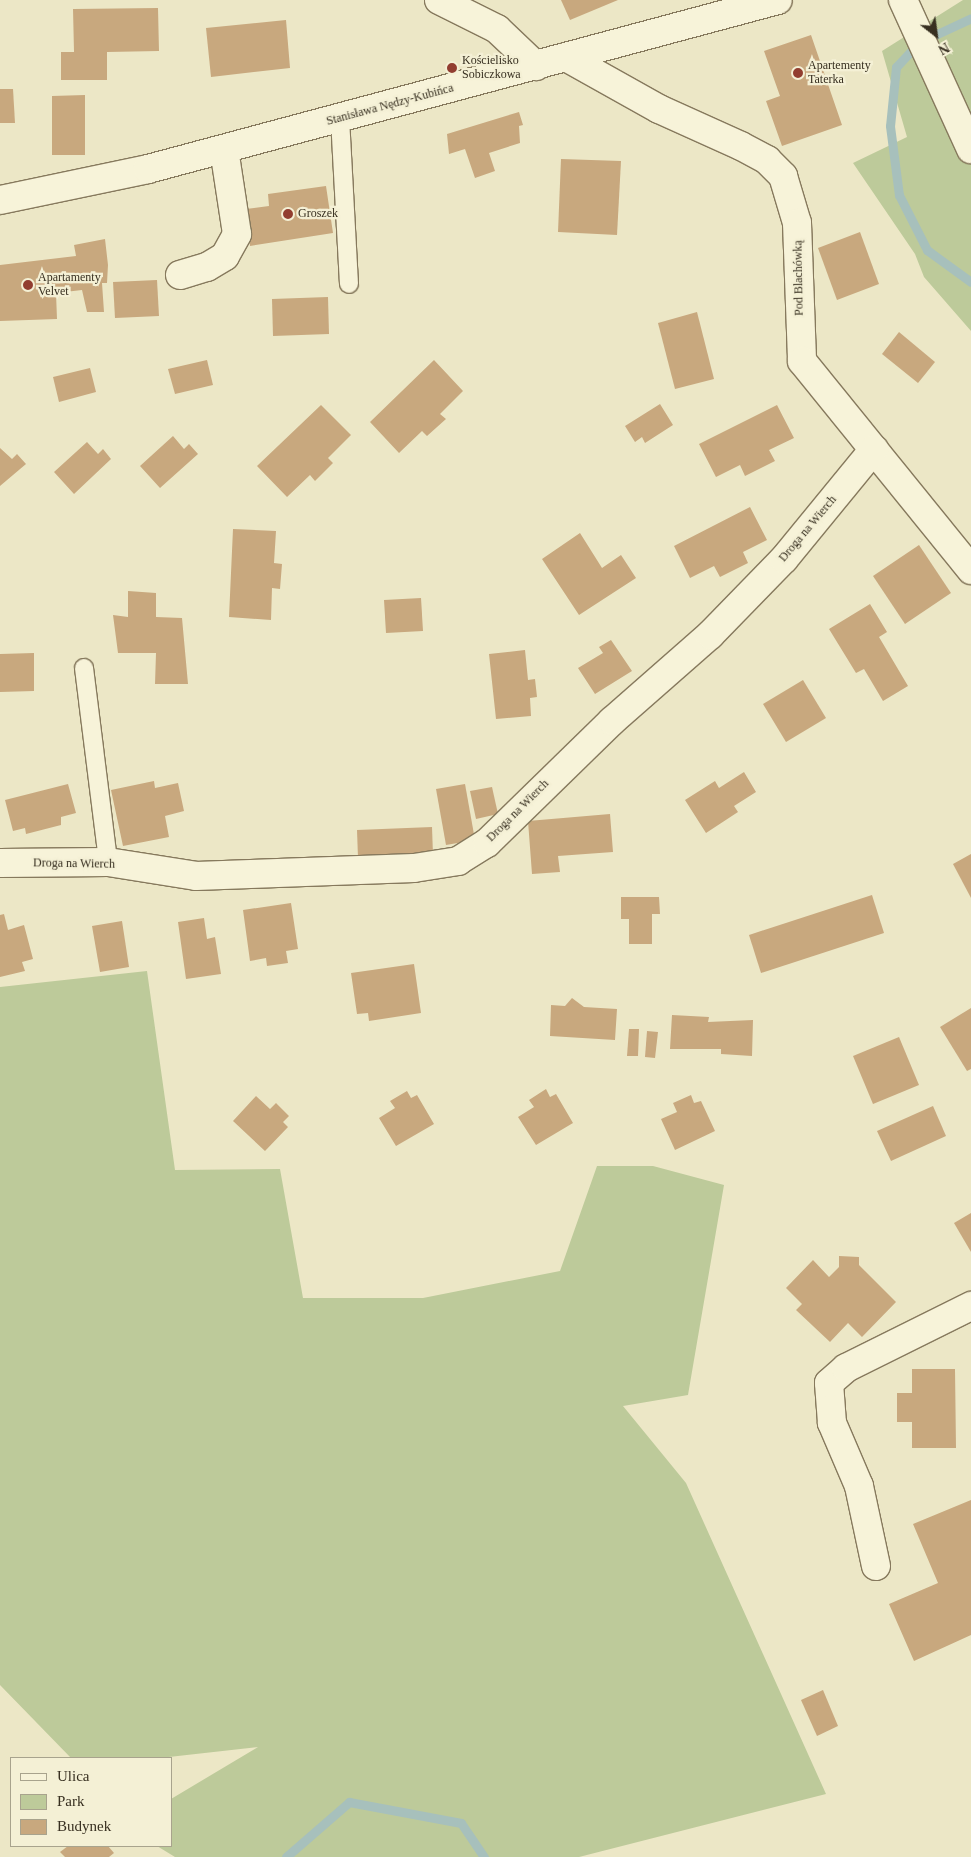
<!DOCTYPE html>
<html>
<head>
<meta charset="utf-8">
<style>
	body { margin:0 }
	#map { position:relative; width:971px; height:1857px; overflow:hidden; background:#ece7c6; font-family:"Times New Roman",serif }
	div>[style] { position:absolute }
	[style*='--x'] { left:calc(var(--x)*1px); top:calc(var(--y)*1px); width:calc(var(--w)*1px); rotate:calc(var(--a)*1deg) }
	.green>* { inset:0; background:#bdca9a }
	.stream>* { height:9px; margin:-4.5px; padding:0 4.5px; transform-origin:4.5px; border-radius:4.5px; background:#a7c0bc }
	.building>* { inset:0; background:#c8a87e }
	.roads { filter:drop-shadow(1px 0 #86795d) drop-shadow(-1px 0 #86795d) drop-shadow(0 1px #86795d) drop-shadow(0 -1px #86795d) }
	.lane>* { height:18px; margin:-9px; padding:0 9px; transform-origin:9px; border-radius:9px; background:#f7f3d9 }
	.street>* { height:28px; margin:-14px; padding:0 14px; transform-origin:14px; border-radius:14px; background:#f7f3d9 }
	.secondary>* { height:28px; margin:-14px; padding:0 14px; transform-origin:14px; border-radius:14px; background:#f7f3d9 }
	.dots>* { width:14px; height:14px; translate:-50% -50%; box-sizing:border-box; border:2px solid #f4f0d5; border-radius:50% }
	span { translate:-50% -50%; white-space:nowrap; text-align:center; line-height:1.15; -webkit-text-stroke:4.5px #f4f0d5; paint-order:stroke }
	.poi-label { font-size:12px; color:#372f20 }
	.left { translate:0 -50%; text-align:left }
	.street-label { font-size:12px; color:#372f20 }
	.legend { position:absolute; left:10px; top:1757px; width:162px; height:90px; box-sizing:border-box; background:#f4f0d5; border:1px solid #a8a38d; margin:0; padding:6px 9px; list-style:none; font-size:15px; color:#372f20 }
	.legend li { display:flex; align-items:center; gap:10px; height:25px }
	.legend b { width:25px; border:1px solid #a8a38d }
	.north { position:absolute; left:911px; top:10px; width:50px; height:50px; -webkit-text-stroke:4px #f4f0d5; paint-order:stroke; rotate:150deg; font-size:14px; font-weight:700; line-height:20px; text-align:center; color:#372f20 }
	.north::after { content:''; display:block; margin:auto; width:18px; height:22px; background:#372f20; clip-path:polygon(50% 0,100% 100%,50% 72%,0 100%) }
</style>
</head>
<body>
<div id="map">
	<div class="green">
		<div style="clip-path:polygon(963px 0,971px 0,971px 331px,924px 277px,915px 254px,853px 163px,907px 137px,882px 51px)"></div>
		<div style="clip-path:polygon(147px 971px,175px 1170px,280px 1169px,303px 1298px,423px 1298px,560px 1271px,597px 1166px,653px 1166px,724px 1185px,688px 1395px,623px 1406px,686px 1483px,826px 1794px,579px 1857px,175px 1857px,157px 1846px,171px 1846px,171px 1799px,258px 1747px,160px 1758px,71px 1758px,0 1685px,0 987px)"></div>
	</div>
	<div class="stream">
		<div style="--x:935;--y:35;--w:40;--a:-25"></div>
		<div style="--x:911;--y:51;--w:22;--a:133"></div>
		<div style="--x:896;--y:67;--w:59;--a:95.8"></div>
		<div style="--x:890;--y:126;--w:70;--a:82.6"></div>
		<div style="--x:899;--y:195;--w:62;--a:63"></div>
		<div style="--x:927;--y:250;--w:54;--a:36"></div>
		<div style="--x:286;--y:1857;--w:84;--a:-41.1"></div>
		<div style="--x:349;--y:1802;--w:114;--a:10.6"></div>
		<div style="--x:461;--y:1823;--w:41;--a:55.9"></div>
	</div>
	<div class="building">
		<div style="clip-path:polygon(561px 0,618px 0,570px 20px)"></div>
		<div style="clip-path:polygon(158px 8px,159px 51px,107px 52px,107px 80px,61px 80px,61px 52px,74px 52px,73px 9px)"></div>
		<div style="clip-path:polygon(286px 20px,290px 68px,211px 77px,206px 28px)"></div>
		<div style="clip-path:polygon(811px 35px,842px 125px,782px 146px,766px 101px,780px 96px,764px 51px)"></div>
		<div style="clip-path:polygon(0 89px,13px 89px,15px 123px,0 123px)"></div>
		<div style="clip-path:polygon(85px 95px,85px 155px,52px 155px,52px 96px)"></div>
		<div style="clip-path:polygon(519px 112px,523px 125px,519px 126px,520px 143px,489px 153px,495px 171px,475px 178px,465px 149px,449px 154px,447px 134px)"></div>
		<div style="clip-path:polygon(561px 159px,621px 161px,617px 235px,558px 232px)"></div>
		<div style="clip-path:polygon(326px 186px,333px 233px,250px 246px,246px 209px,269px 206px,268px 194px)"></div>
		<div style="clip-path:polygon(860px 232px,879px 284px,837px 300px,818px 248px)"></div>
		<div style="clip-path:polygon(105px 239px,108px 265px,107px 283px,102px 283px,104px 312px,87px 312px,82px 290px,56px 293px,57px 319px,0 321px,0 265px,76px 256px,74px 245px)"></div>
		<div style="clip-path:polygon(157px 280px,159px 316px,115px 318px,113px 282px)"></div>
		<div style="clip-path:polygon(328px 297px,329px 334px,273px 336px,272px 299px)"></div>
		<div style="clip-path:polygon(697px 312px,714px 379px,675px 389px,658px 323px)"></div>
		<div style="clip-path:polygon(899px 332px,935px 362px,918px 383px,882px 354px)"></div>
		<div style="clip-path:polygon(207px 360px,213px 385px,175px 394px,168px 369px)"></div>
		<div style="clip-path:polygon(434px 360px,463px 391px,440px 414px,446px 419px,427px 436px,422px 431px,399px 453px,370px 422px)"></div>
		<div style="clip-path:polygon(90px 368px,96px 392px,59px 402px,53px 377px)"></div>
		<div style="clip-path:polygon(660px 404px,673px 425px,645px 443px,642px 437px,635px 442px,625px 426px)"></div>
		<div style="clip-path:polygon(321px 405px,351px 435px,328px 458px,333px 463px,315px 481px,310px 475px,287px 497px,257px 466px)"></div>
		<div style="clip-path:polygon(777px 405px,794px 438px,769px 450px,775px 461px,745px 476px,740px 465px,716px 477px,699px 444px)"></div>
		<div style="clip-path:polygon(173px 436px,184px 449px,189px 444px,198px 454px,160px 488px,140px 466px)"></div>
		<div style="clip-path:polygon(87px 442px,98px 454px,103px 449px,111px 459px,74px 494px,54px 472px)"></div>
		<div style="clip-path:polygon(0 448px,12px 459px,17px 454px,26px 464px,0 486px)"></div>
		<div style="clip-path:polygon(750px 507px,767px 540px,743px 552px,748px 563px,720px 577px,714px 566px,690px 578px,674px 546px)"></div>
		<div style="clip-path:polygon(233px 529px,276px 531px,274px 563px,282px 564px,280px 589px,272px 588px,271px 620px,229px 617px)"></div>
		<div style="clip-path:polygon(580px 533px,602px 568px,621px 555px,636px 578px,579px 615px,542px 559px)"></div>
		<div style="clip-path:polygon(919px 545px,951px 593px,905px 624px,873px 576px)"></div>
		<div style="clip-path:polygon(128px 591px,156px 593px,156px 617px,182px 618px,188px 684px,155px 684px,156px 653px,118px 653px,113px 615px,128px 617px)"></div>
		<div style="clip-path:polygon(421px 598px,423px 631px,386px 633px,384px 600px)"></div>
		<div style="clip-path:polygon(870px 604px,887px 632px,879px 637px,908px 686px,883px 701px,864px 669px,856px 673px,829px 629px)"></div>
		<div style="clip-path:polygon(611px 640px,632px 671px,595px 694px,578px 668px,603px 653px,599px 647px)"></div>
		<div style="clip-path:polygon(525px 650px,528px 680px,535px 679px,537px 697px,530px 698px,531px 716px,496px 719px,489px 654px)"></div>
		<div style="clip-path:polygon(34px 653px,34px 691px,0 692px,0 654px)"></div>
		<div style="clip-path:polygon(803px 680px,826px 718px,786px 742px,763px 704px)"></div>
		<div style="clip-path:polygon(744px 772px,756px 792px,734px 806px,738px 812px,706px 833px,685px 800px,715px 781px,719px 788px)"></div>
		<div style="clip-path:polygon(154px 781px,155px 788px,178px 783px,184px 811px,165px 816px,169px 837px,123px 846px,111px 790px)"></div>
		<div style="clip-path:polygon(68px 784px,76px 813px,61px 817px,61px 825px,26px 834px,25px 828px,13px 831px,5px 800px)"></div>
		<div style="clip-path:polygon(465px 784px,475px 840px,446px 845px,436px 789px)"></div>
		<div style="clip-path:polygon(492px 787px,498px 814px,476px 819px,470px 791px)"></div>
		<div style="clip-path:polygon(610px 814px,613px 852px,558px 856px,560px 872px,532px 874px,528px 821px)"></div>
		<div style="clip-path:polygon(432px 827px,433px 855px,358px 858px,357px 830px)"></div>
		<div style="clip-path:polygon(971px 854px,971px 898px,953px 864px)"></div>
		<div style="clip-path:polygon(872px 895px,884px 933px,761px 973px,749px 935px)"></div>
		<div style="clip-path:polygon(621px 897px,659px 897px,660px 914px,652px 914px,652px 944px,629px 944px,629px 919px,621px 919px)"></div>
		<div style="clip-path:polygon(291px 903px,298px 949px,286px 951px,288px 963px,267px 966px,266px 958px,250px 961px,243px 910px)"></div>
		<div style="clip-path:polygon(4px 914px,8px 930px,24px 925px,33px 959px,22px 962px,25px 971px,0 977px,0 915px)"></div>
		<div style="clip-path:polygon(204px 918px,207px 939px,215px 937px,221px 974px,186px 979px,178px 922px)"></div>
		<div style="clip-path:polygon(122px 921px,129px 967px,100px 972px,92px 926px)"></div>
		<div style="clip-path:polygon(414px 964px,421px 1013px,369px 1021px,368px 1013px,357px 1014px,351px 973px)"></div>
		<div style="clip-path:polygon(572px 998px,584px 1007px,617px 1009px,615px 1040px,550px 1036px,551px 1005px,565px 1006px)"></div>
		<div style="clip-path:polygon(971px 1008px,971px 1069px,967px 1071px,940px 1027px)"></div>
		<div style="clip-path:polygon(672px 1015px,709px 1017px,708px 1022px,753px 1020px,752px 1056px,721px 1054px,721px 1049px,670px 1049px)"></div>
		<div style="clip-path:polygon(629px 1029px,639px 1029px,638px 1056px,627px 1056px)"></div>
		<div style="clip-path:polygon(647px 1031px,658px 1032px,655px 1058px,645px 1057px)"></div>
		<div style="clip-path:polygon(899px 1037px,919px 1085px,873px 1104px,853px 1056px)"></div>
		<div style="clip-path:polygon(546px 1089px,550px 1097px,556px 1094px,573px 1123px,536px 1145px,518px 1117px,534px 1107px,529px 1100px)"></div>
		<div style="clip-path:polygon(407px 1091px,411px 1098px,417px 1095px,434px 1124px,396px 1146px,379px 1118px,395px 1108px,390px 1101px)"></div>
		<div style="clip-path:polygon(691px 1095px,694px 1103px,701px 1101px,715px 1131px,675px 1150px,661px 1119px,677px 1112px,673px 1103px)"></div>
		<div style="clip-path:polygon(256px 1096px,270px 1109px,276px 1103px,289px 1116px,283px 1122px,288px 1127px,265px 1151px,233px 1121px)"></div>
		<div style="clip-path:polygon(933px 1106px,946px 1136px,891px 1161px,877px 1131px)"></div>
		<div style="clip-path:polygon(971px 1213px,971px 1252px,954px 1223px)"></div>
		<div style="clip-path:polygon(839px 1256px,859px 1257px,859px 1265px,896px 1302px,862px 1337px,848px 1323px,830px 1342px,796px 1310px,802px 1304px,786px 1288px,813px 1260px,829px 1277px,839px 1267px)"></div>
		<div style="clip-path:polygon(912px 1369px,955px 1369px,956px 1448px,912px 1448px,912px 1422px,897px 1422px,897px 1393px,912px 1393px)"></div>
		<div style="clip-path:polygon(971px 1500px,971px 1635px,914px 1661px,889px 1604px,938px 1583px,913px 1524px)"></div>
		<div style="clip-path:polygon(823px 1690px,838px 1726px,817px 1736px,801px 1700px)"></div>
		<div style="clip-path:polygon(68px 1846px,108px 1846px,114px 1853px,109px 1857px,65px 1857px,60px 1852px)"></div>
	</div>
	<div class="roads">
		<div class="lane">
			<div style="--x:340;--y:118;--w:166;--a:86.9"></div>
			<div style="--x:84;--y:668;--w:195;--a:82.9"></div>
		</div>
		<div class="street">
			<div style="--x:439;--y:0;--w:65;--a:26.6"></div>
			<div style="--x:497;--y:29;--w:54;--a:43.5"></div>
			<div style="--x:903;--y:0;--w:164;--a:65.5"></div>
			<div style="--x:566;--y:57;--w:107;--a:29.2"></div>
			<div style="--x:659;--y:109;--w:90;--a:24.3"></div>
			<div style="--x:741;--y:146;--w:30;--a:28"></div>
			<div style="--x:767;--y:160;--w:23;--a:45"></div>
			<div style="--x:783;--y:176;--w:49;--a:73.4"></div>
			<div style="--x:797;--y:223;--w:138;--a:87.9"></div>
			<div style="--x:802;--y:361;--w:269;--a:51"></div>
			<div style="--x:180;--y:275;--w:28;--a:-17"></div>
			<div style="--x:207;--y:267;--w:21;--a:-31"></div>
			<div style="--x:225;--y:256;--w:25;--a:-61"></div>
			<div style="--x:237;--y:234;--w:86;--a:-98.7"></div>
			<div style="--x:0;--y:863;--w:108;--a:-0.5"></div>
			<div style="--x:108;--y:862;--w:89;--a:9"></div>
			<div style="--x:196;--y:876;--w:218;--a:-2.1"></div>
			<div style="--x:414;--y:868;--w:45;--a:-9"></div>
			<div style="--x:458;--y:861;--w:34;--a:-32"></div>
			<div style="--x:487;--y:843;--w:175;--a:-44.3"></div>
			<div style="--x:612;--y:721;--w:130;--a:-41.3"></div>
			<div style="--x:710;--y:635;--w:106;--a:-45.8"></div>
			<div style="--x:784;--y:559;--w:142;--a:-50.7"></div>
			<div style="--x:876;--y:1566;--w:82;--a:-102"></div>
			<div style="--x:859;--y:1486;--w:69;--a:-113.2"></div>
			<div style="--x:832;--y:1423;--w:40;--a:-94.3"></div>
			<div style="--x:829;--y:1383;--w:23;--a:-41"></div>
			<div style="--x:846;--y:1368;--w:140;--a:-26.4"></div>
		</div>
		<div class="secondary">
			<div style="--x:0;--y:200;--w:151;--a:-11.8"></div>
			<div style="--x:148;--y:169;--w:652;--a:-15.02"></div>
		</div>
	</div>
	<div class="dots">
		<div style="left:452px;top:68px;background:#923e30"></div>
		<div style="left:798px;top:73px;background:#923e30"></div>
		<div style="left:288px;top:214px;background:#923e30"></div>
		<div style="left:28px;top:285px;background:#923e30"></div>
	</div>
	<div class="poi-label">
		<span class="left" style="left:462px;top:68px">Kościelisko<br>Sobiczkowa</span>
		<span class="left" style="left:808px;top:73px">Apartementy<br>Taterka</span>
		<span class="left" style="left:298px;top:214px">Groszek</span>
		<span class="left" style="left:38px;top:285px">Apartamenty<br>Velvet</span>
	</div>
	<div class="street-label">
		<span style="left:390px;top:105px;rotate:-15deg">Stanisława Nędzy-Kubińca</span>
		<span style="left:799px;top:278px;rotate:-91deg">Pod Blachówką</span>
		<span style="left:808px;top:529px;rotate:-50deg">Droga na Wierch</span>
		<span style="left:518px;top:811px;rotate:-45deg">Droga na Wierch</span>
		<span style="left:74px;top:864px;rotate:1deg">Droga na Wierch</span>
	</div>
	<ul class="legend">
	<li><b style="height:6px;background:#f7f3d9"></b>Ulica</li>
	<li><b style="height:14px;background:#bdca9a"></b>Park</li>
	<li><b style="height:14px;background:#c8a87e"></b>Budynek</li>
	</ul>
	<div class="north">N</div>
</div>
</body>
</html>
